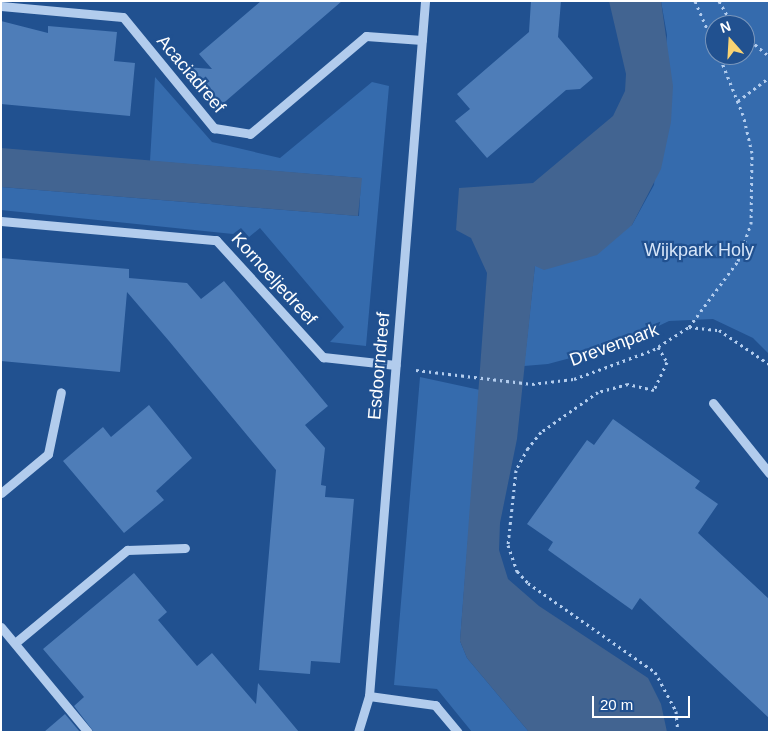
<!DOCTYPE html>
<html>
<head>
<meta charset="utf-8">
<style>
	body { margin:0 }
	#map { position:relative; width:770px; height:733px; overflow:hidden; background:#215190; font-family:Helvetica,sans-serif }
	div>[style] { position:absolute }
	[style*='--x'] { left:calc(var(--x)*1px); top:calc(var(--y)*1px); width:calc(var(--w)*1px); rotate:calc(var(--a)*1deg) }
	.green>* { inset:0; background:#356bad }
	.water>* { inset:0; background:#426491 }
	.building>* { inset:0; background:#4e7db8 }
	.path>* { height:3px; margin-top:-1.5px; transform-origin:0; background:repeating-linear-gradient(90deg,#b2cced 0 2.5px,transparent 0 6.5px) }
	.minor>* { height:9px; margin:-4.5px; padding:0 4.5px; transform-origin:4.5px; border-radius:4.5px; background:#b2cced }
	span { translate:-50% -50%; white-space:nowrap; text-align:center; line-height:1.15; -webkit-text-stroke:4.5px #215190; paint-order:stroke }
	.street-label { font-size:18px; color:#fff }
	.park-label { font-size:18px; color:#d7e6f9 }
	.frame { position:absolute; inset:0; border:2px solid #fff; pointer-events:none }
	.north { position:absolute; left:705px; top:15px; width:50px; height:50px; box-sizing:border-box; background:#215190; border:1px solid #7a97bc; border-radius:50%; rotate:341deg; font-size:14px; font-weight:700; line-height:20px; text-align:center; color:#fff }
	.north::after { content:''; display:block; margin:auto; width:18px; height:22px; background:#f9d373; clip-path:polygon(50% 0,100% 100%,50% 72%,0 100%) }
	.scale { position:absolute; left:592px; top:696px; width:98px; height:22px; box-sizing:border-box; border:2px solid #fff; border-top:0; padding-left:6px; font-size:15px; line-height:18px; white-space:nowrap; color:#fff; -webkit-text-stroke:4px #215190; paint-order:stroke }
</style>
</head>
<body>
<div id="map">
	<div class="green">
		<div style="clip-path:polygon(evenodd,661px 1px,769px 1px,769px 354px,753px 338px,713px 319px,669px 321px,619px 345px,548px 364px,524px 366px,535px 265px,632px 225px,654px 185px,667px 35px,661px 1px,715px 25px,745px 25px,745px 55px,715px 55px,715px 25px)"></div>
		<div style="clip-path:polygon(155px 77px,212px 142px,280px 158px,372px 82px,389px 86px,366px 346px,330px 342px,344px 327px,260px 228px,249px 237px,241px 228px,233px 234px,1px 210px,1px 187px,359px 216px,361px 178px,150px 161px)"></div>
		<div style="clip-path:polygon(420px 377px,480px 390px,460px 641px,467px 658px,529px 732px,472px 732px,437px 689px,394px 685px)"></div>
	</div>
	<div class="water">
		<div style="clip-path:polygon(609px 1px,661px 1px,673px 86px,671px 122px,661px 169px,632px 225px,597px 255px,544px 270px,535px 266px,517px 439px,500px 523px,499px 550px,508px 579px,539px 606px,648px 678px,661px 704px,667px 732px,529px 732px,467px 658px,460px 641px,487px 273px,471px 238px,456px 230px,459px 188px,533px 183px,613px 116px,625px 91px,626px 74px)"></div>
		<div style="clip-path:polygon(1px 148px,362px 178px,358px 216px,1px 187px)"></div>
	</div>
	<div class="building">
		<div style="clip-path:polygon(261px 1px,342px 1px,219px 107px,185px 67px,212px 69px,199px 54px)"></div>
		<div style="clip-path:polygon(531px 1px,561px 1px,558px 37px,593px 78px,580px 89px,566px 90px,487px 158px,455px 121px,470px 109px,457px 94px,529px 32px)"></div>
		<div style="clip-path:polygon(1px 21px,48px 33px,48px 26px,117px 32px,114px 61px,135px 63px,130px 116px,1px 104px)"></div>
		<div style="clip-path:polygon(1px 258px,129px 269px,129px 278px,187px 283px,201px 299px,224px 281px,250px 312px,328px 406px,305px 425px,325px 448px,321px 485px,326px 486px,325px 497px,354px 499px,340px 663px,311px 661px,310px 674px,259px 670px,276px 470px,169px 341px,127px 292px,120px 372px,1px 361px)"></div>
		<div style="clip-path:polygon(149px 405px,192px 458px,156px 491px,164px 500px,124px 533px,63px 461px,103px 427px,111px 437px)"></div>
		<div style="clip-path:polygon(613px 419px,700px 481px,695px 488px,718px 504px,698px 533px,769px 599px,769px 718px,640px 598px,632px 610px,548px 550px,553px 542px,527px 524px,587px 440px,594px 445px)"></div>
		<div style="clip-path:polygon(134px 573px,167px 612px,158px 620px,197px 666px,212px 653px,256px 704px,258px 683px,299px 732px,94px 732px,74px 706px,84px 697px,43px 649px)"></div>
		<div style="clip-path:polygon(65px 714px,80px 732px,44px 732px)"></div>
	</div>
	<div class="path">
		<div style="--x:695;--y:1;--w:50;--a:66.5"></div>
		<div style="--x:719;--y:1;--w:28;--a:60"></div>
		<div style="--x:745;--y:36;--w:31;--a:40"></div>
		<div style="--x:738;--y:101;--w:39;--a:-37"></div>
		<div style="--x:689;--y:327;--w:82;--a:-53.4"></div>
		<div style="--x:738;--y:261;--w:39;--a:-71"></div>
		<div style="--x:751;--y:224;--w:71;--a:-89.2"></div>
		<div style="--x:752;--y:153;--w:39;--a:-103"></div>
		<div style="--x:743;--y:115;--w:65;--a:-111.8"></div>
		<div style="--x:658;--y:347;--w:17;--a:59"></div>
		<div style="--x:667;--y:362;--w:31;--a:115"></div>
		<div style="--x:654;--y:390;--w:27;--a:-167"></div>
		<div style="--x:628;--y:384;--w:31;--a:165"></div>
		<div style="--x:598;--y:392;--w:70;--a:144.9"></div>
		<div style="--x:541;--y:432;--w:21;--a:129"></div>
		<div style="--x:528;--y:448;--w:25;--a:119"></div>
		<div style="--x:516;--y:470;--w:75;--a:96.1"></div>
		<div style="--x:508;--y:545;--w:28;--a:71"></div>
		<div style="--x:517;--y:571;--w:16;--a:47"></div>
		<div style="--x:528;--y:583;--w:155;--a:35"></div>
		<div style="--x:655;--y:672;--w:44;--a:61.7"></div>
		<div style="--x:676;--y:711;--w:21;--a:85"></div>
		<div style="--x:416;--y:370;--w:117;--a:6.9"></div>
		<div style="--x:532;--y:384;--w:42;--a:-6.8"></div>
		<div style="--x:574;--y:379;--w:84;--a:-20.2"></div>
		<div style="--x:653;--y:350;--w:43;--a:-32.6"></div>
		<div style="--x:689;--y:327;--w:30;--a:6"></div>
		<div style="--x:719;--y:330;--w:60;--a:34.2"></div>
	</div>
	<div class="minor">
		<div style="--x:1;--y:6;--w:122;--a:5.2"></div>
		<div style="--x:123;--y:17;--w:144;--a:50.7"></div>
		<div style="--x:214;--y:128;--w:36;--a:9"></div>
		<div style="--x:250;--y:134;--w:152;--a:-40.2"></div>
		<div style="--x:366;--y:36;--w:56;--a:4.1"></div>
		<div style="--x:1;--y:221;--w:216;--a:5.1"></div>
		<div style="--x:216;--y:240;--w:159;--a:47.6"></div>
		<div style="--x:323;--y:357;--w:73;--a:6.3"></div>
		<div style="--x:713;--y:403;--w:90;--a:51.3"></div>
		<div style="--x:1;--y:493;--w:61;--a:-39.7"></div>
		<div style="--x:48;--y:454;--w:63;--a:-78.2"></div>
		<div style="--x:1;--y:627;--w:136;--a:50.4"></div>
		<div style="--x:15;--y:643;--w:146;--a:-39.7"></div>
		<div style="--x:127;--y:550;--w:58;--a:-2"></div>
		<div style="--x:369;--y:696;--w:67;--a:7.8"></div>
		<div style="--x:435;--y:705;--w:35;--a:50"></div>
		<div style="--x:358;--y:732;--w:38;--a:-73"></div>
		<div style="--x:369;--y:696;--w:697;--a:-85.39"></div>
	</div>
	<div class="street-label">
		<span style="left:191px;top:74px;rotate:50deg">Acaciadreef</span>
		<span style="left:274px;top:279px;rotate:48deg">Kornoeljedreef</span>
		<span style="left:614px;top:345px;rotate:-20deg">Drevenpark</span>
		<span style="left:379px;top:366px;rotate:-85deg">Esdoorndreef</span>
	</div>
	<div class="park-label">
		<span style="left:699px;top:250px">Wijkpark Holy</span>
	</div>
	<div class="frame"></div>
	<div class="north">N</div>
	<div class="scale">20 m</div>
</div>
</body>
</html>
